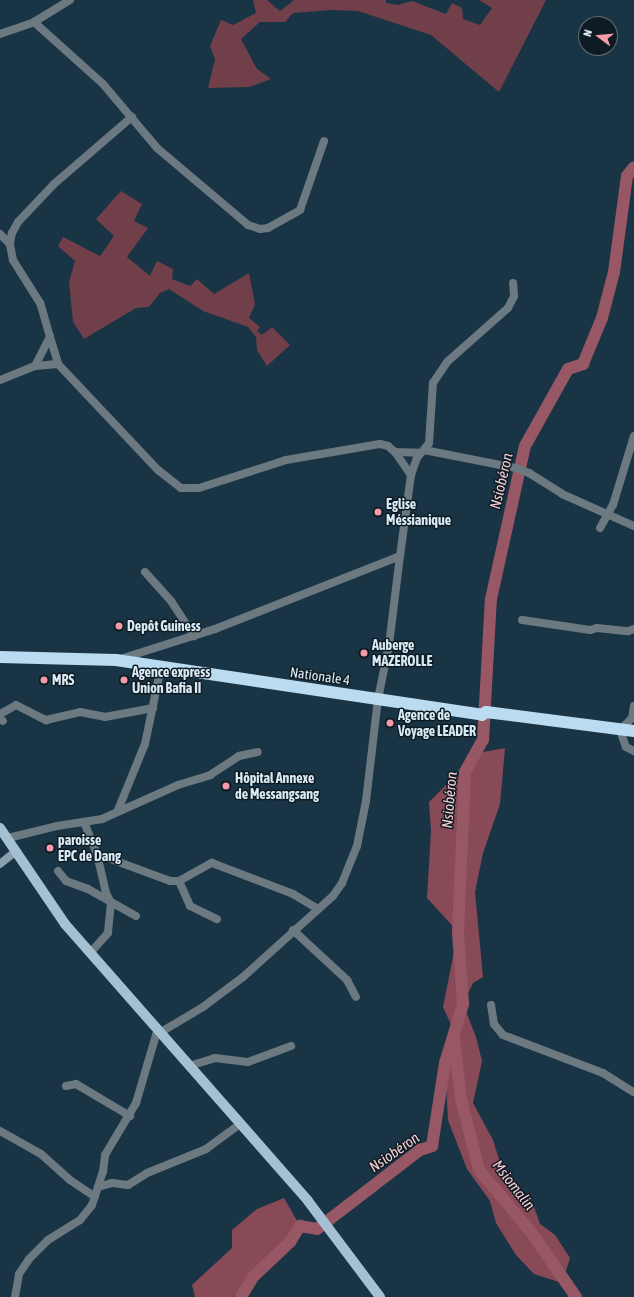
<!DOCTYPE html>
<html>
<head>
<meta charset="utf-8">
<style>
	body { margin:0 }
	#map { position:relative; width:634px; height:1297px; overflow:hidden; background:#193545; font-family:"Asap Condensed",sans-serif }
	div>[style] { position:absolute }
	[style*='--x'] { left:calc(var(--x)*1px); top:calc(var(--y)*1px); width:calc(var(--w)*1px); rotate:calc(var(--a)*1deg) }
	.green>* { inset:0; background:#703f49 }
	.forest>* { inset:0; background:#884a57 }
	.river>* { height:12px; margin:-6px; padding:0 6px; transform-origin:6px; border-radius:6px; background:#975764 }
	.street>* { height:8px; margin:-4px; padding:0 4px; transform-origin:4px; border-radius:4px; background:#6c7981 }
	.secondary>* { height:8px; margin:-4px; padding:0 4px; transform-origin:4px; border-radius:4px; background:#8ca1ae }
	.primary>* { height:10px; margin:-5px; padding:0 5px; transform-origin:5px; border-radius:5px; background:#a5c0d0 }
	.highway>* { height:12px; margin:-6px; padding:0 6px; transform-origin:6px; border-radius:6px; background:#bbdcf0 }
	.dots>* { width:11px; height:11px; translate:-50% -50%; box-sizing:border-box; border:2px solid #0f1b22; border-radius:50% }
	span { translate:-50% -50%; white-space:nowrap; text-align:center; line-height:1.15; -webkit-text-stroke:3px #0f1b22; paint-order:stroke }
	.poi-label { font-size:14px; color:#daeaf5; font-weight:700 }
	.left { translate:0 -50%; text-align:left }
	.street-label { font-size:14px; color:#daeaf5 }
	.water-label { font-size:15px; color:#f6ced5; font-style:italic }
	.north { position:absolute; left:578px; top:16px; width:40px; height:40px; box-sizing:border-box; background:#0f1b22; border:1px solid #606e76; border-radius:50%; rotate:286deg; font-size:11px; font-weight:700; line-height:16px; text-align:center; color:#daeaf5 }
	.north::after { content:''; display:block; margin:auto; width:14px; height:18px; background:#f39aab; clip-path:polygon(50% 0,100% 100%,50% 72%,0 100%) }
</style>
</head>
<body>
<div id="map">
	<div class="green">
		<div style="clip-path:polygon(253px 0,267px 0,280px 11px,294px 0,386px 0,386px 3px,398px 5px,412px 1px,446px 14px,452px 3px,462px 8px,463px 19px,480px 25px,492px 8px,479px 0,546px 0,499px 92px,431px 35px,358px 11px,332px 10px,293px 13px,285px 22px,260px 22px,241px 39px,257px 69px,271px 79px,249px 87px,208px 88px,215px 59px,210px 46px,221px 20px,233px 25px,256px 13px)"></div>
		<div style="clip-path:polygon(121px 191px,142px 204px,134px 221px,148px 228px,127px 257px,150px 276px,157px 261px,173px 269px,172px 279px,190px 286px,197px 279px,214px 294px,249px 273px,255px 304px,249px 318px,260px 327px,257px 331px,262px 335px,272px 327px,290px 345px,267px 366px,257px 350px,256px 337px,248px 327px,203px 311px,169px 289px,160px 293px,149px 307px,136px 308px,84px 339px,73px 322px,69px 282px,75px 261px,58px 246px,63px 237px,100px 256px,114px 236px,96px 219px)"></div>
	</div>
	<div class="forest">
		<div style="clip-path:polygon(505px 748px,500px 804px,483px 853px,475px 892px,483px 977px,473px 983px,463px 1004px,476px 1037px,482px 1061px,473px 1103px,493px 1140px,502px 1169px,533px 1204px,540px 1224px,555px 1235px,570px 1258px,562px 1283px,534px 1274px,516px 1255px,496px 1223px,490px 1201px,467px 1169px,448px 1120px,445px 1063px,454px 1031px,443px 1007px,458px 932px,427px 898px,431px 831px,429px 802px,445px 786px,465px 772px,467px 755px)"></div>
		<div style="clip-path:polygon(284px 1198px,300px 1226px,290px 1242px,234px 1297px,195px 1297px,192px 1285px,232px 1248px,232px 1230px,257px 1209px)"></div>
	</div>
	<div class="river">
		<div style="--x:454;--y:1037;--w:62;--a:83.6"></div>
		<div style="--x:461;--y:1099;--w:73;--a:75.8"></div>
		<div style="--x:479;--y:1170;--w:81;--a:50"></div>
		<div style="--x:531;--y:1232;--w:79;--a:55.3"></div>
		<div style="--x:241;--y:1297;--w:23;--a:-59"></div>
		<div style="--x:253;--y:1277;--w:51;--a:-43.4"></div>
		<div style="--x:290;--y:1242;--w:19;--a:-58"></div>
		<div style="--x:300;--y:1226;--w:17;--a:10"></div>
		<div style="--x:317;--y:1229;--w:130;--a:-37.5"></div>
		<div style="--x:420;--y:1150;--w:13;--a:-18"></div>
		<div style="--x:432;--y:1146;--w:84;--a:-81.1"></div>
		<div style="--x:445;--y:1063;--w:62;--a:-73"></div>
		<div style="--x:463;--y:1004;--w:72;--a:-94"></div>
		<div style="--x:458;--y:932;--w:160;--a:-87.5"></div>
		<div style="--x:465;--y:772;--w:37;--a:-61"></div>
		<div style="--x:483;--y:740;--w:141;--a:-86.8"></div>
		<div style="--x:491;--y:599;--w:157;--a:-77.5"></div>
		<div style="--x:525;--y:446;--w:88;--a:-60.8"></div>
		<div style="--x:568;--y:369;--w:16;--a:-18"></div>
		<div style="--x:583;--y:364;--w:50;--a:-67.6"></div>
		<div style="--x:602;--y:318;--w:48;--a:-75.4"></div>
		<div style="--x:614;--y:272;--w:97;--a:-82.3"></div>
		<div style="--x:627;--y:176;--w:11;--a:-52"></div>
	</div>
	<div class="street">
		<div style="--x:34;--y:22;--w:93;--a:41.9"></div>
		<div style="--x:103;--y:84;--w:84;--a:49.8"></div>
		<div style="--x:157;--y:148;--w:119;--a:40.2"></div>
		<div style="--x:248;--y:225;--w:13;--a:18"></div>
		<div style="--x:260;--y:229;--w:8;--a:-7"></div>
		<div style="--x:268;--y:228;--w:37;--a:-29"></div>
		<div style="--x:300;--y:210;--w:73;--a:-70.8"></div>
		<div style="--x:0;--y:34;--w:36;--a:-19"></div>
		<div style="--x:34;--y:22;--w:42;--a:-31.4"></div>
		<div style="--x:0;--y:234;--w:14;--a:45"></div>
		<div style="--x:50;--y:337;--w:28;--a:73"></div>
		<div style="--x:58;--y:364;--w:146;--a:46.7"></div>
		<div style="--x:158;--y:470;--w:29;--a:38"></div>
		<div style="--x:181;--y:488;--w:18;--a:0"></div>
		<div style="--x:199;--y:488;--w:91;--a:-17.8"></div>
		<div style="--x:286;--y:460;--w:95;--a:-9.7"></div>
		<div style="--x:380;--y:444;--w:8;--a:14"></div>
		<div style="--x:388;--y:446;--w:9;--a:41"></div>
		<div style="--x:395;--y:452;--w:28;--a:55"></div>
		<div style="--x:35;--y:366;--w:23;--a:-5"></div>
		<div style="--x:0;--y:380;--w:38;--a:-22"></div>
		<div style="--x:35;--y:366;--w:33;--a:-63"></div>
		<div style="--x:50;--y:337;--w:35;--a:-106"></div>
		<div style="--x:40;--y:303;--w:51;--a:-122.1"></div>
		<div style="--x:13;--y:260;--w:16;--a:-101"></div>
		<div style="--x:10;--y:244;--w:11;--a:-80"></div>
		<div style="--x:12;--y:233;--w:13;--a:-61"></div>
		<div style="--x:18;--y:222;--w:52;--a:-46.5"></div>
		<div style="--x:54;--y:184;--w:103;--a:-40.7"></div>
		<div style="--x:424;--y:450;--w:94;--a:11.1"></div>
		<div style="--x:516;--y:468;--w:14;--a:21"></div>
		<div style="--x:529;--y:473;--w:39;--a:32"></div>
		<div style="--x:562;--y:494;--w:79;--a:24"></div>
		<div style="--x:395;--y:452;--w:25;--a:2"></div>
		<div style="--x:600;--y:528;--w:26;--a:-61"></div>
		<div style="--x:613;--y:505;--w:72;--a:-73.1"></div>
		<div style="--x:145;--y:572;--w:39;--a:48"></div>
		<div style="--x:171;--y:601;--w:42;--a:56.7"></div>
		<div style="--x:522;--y:620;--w:69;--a:8.4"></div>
		<div style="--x:590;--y:630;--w:7;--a:-16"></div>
		<div style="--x:597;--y:628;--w:31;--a:6"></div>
		<div style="--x:628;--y:631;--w:6;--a:-18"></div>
		<div style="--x:120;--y:659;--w:100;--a:-17.5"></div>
		<div style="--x:215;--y:629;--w:199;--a:-21.5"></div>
		<div style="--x:400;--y:556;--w:82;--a:-82.3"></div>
		<div style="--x:411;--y:475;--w:18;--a:-71"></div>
		<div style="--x:417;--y:458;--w:19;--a:-51"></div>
		<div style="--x:429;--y:443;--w:60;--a:-86.2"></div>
		<div style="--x:433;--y:383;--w:25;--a:-56"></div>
		<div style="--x:447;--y:362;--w:81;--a:-41.5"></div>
		<div style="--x:508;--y:308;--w:13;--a:-63"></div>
		<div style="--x:514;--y:296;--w:13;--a:-94"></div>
		<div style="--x:634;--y:706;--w:12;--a:99"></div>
		<div style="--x:632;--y:718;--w:4;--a:-56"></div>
		<div style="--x:0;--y:714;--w:18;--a:-29"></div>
		<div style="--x:16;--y:705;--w:34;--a:27"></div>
		<div style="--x:46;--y:720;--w:35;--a:-13"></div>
		<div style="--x:80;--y:712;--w:25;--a:11"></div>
		<div style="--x:105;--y:717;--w:49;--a:-10.6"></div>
		<div style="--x:0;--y:718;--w:4;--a:45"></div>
		<div style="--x:632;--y:718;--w:17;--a:135"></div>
		<div style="--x:620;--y:730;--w:18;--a:71"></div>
		<div style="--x:626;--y:747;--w:9;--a:27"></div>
		<div style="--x:118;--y:810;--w:71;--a:-67.8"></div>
		<div style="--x:145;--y:744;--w:79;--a:-78.3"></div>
		<div style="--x:84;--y:822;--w:35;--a:68"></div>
		<div style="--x:97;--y:854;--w:40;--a:77"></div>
		<div style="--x:106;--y:893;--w:11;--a:63"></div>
		<div style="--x:111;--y:903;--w:30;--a:96"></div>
		<div style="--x:108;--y:933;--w:27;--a:132"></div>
		<div style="--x:8;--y:838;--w:50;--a:-13.8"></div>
		<div style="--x:57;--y:826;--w:46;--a:-8.8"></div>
		<div style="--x:102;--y:819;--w:83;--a:-24.1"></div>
		<div style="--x:178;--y:785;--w:34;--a:-17"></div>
		<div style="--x:210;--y:775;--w:35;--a:-33"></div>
		<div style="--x:239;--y:756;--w:19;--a:-12"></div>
		<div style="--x:97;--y:854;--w:78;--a:20.3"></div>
		<div style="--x:170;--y:881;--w:9;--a:0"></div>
		<div style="--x:179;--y:881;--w:38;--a:-29"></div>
		<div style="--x:212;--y:863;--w:87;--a:20.9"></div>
		<div style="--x:293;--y:894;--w:29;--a:31"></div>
		<div style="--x:58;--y:871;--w:13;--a:51"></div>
		<div style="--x:66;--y:881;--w:23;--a:20"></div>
		<div style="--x:88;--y:889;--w:55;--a:29.4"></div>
		<div style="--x:179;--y:881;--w:27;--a:66"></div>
		<div style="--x:190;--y:906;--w:30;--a:26"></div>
		<div style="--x:293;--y:930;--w:74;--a:42.8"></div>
		<div style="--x:347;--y:980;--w:19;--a:62"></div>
		<div style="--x:491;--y:1005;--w:19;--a:81"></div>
		<div style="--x:494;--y:1024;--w:14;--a:51"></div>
		<div style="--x:503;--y:1035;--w:107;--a:20.8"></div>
		<div style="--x:603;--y:1073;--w:36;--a:32"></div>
		<div style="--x:189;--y:1066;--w:27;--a:-17"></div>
		<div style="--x:215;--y:1058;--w:33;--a:7"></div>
		<div style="--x:248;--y:1062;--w:46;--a:-20.4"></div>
		<div style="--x:66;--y:1086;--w:10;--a:-11"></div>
		<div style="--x:76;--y:1084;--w:63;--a:30.7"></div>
		<div style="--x:0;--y:1131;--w:47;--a:29.3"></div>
		<div style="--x:41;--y:1154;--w:39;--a:42"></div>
		<div style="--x:70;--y:1180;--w:30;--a:34"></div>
		<div style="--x:98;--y:1187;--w:15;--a:-16"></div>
		<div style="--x:112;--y:1183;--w:16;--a:7"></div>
		<div style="--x:128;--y:1185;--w:22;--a:-32"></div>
		<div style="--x:147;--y:1173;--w:64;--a:-22.1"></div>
		<div style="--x:206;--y:1149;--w:42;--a:-36.3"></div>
		<div style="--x:15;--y:1297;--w:23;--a:-80"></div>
		<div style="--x:19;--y:1274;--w:18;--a:-56"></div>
		<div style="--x:29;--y:1259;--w:27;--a:-45"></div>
		<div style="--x:48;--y:1240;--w:38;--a:-32"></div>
		<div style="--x:80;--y:1220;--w:19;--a:-51"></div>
		<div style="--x:92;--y:1205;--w:35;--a:-72"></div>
		<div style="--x:103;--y:1172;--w:17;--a:-83"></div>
		<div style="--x:105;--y:1155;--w:61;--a:-59.2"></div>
		<div style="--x:136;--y:1103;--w:71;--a:-73.6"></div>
		<div style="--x:156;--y:1035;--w:55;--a:-30.8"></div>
		<div style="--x:203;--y:1007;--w:50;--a:-36.9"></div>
		<div style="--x:243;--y:977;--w:121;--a:-42"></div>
		<div style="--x:333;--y:896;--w:16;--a:-55"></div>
		<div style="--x:342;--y:883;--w:40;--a:-68"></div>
		<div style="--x:357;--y:846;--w:46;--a:-78.7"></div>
		<div style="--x:366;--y:801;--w:103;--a:-83.3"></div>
		<div style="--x:378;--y:699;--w:55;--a:-78.5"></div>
		<div style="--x:389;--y:645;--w:90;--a:-83"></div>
	</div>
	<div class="secondary">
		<div style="--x:0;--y:864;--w:21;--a:-39"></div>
	</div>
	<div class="primary">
		<div style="--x:0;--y:828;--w:116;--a:55.9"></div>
		<div style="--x:65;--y:924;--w:368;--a:48.7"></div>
		<div style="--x:308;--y:1201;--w:120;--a:53.1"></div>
	</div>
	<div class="highway">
		<div style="--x:0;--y:657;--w:116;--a:1.5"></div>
		<div style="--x:116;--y:660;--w:370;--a:8.5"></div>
		<div style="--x:482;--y:715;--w:5;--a:-37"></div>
		<div style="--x:486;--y:712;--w:149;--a:7.3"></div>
	</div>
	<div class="dots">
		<div style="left:378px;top:512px;background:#f39aab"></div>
		<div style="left:119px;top:626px;background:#f39aab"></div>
		<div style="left:364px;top:653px;background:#f39aab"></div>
		<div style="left:44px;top:680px;background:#f39aab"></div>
		<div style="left:124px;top:680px;background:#f39aab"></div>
		<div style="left:390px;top:723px;background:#f39aab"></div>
		<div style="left:226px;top:786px;background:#f39aab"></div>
		<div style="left:50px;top:848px;background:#f39aab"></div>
	</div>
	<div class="poi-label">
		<span class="left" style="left:386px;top:512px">Eglise<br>Méssianique</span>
		<span class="left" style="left:127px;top:626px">Depôt Guiness</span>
		<span class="left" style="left:372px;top:653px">Auberge<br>MAZEROLLE</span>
		<span class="left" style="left:132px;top:680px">Agence express<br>Union Bafia II</span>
		<span class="left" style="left:52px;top:680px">MRS</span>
		<span class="left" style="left:398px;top:723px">Agence de<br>Voyage LEADER</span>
		<span class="left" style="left:235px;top:786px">Hôpital Annexe<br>de Messangsang</span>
		<span class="left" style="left:58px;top:848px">paroisse<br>EPC de Dang</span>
	</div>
	<div class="street-label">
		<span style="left:320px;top:676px;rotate:8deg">Nationale 4</span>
	</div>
	<div class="water-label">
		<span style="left:501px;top:481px;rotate:-77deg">Nsiobéron</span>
		<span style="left:449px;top:800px;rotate:-85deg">Nsiobéron</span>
		<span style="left:394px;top:1152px;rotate:-35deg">Nsiobéron</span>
		<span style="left:514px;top:1185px;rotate:52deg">Msiomalin</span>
	</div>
	<div class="north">N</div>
</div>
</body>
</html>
